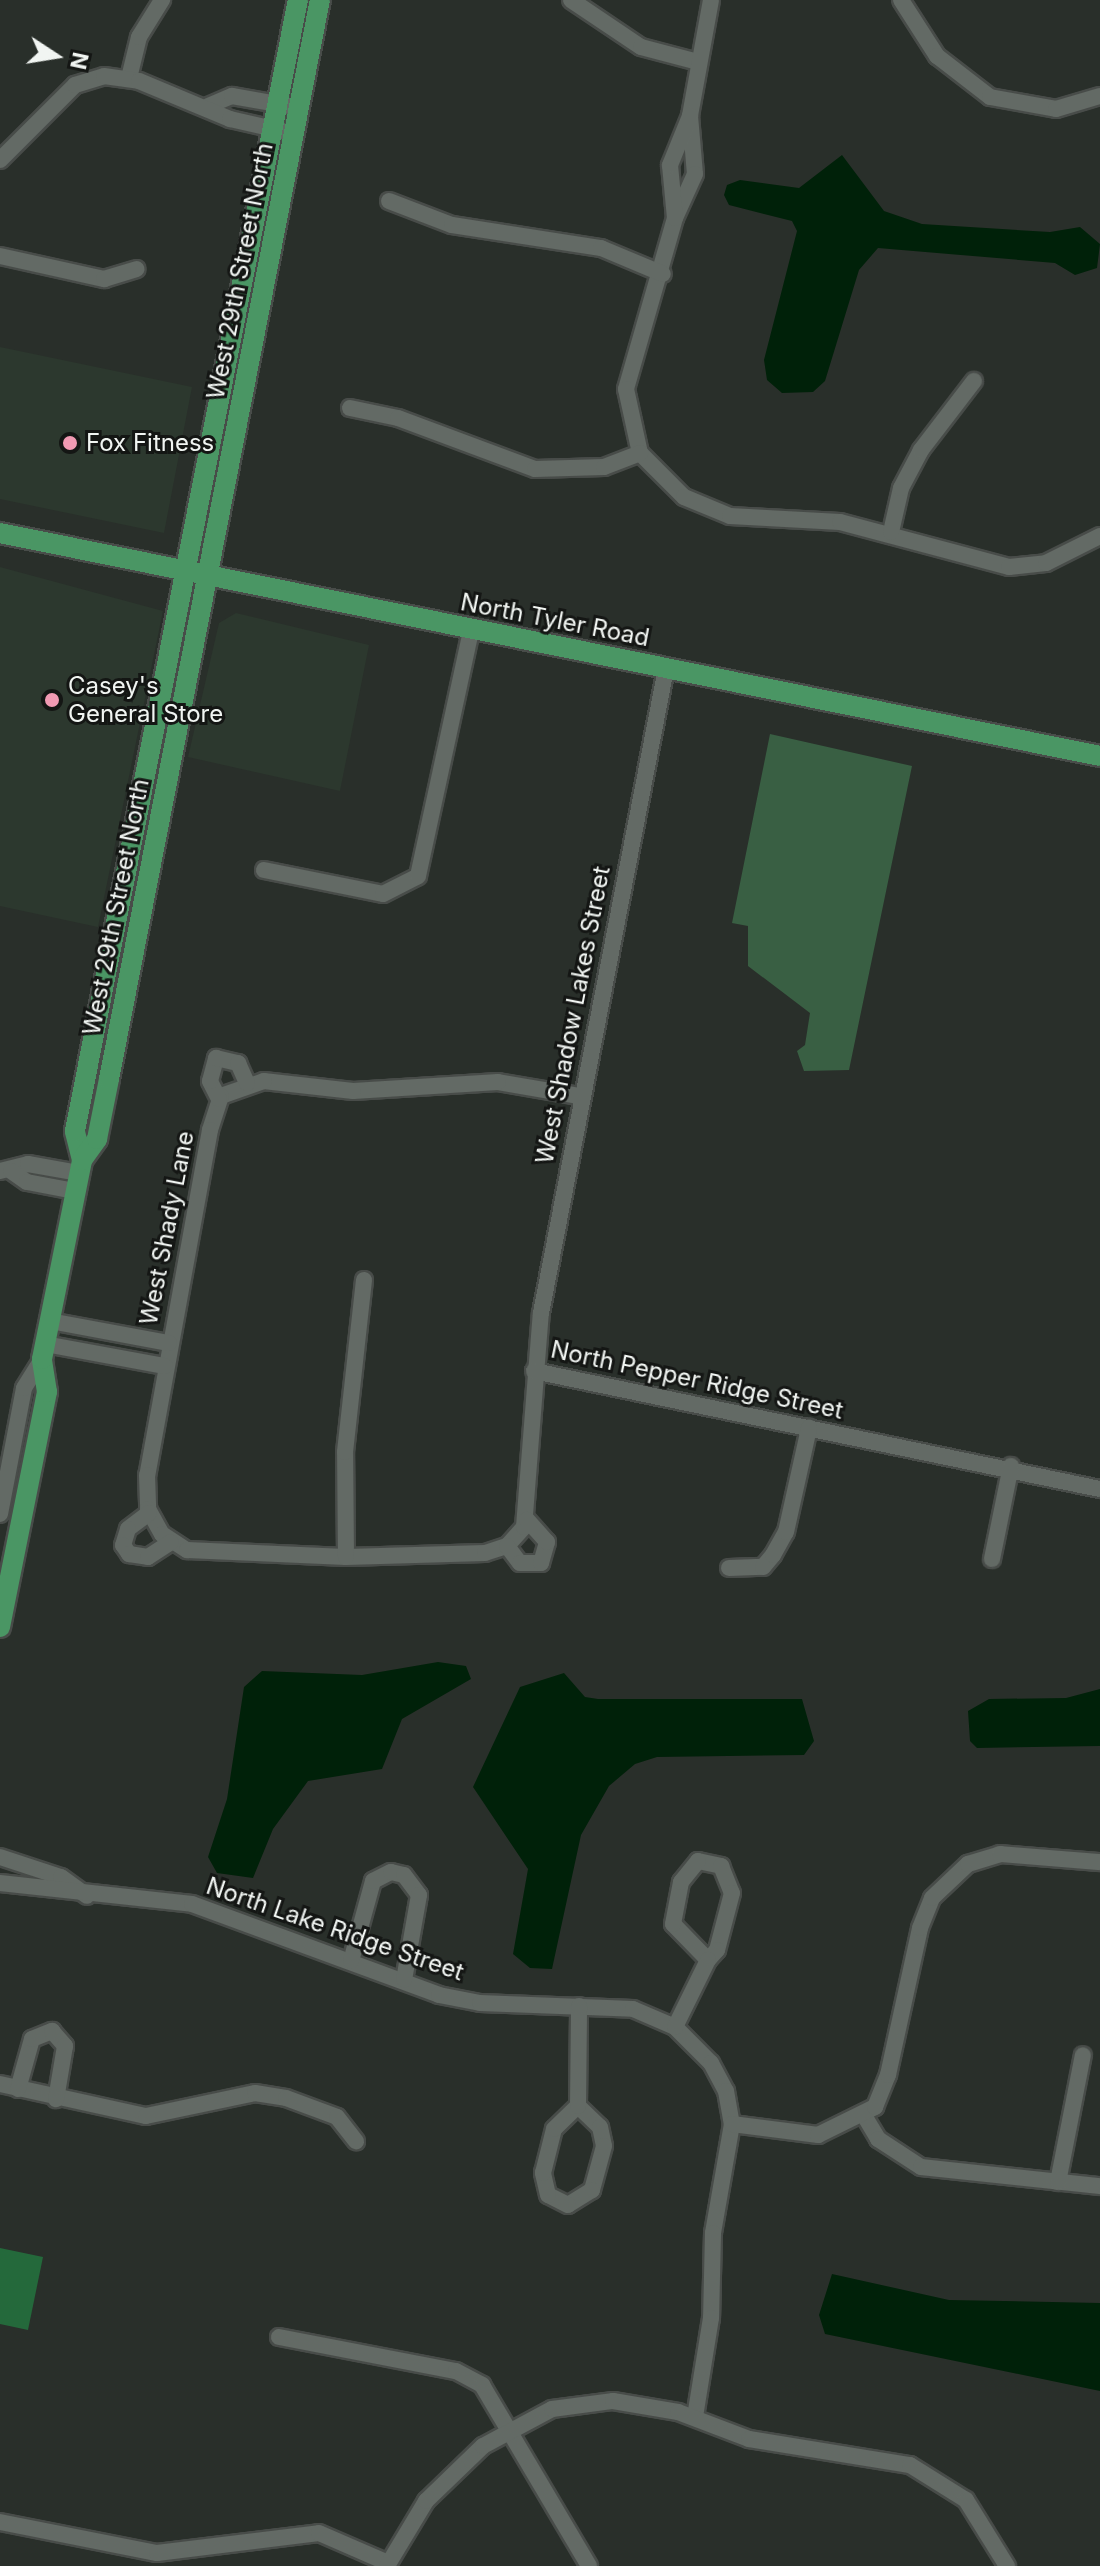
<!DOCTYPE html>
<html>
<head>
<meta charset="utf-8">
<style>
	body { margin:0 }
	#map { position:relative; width:1100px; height:2566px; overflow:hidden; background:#292f2a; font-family:Inter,sans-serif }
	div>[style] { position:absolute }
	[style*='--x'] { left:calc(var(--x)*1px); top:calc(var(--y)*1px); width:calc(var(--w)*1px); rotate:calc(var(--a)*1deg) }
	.built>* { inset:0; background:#2c382e }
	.green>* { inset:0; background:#395f43 }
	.water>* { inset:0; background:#002109 }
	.building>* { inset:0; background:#24693b }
	.roads { filter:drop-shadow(2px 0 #484c49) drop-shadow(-2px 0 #484c49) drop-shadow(0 2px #484c49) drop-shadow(0 -2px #484c49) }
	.minor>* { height:16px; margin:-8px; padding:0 8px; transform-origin:8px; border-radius:8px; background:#636a65 }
	.major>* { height:20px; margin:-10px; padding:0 10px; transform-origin:10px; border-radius:10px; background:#4a9664 }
	.dots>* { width:22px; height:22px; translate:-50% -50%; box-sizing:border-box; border:4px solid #141614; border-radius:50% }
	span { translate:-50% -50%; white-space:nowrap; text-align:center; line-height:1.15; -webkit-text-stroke:6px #141614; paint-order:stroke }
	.street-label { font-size:24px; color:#f1f5f2 }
	.poi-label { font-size:24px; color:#f1f5f2 }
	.left { translate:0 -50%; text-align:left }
	.north { position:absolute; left:16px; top:16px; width:80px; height:80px; -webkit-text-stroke:6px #141614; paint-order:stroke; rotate:102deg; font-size:22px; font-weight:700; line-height:32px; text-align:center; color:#f1f5f2 }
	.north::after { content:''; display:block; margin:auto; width:28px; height:36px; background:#f1f5f2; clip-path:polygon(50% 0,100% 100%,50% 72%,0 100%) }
</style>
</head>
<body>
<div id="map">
	<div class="built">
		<div style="clip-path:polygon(0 347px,192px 387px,164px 533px,0 499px)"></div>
		<div style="clip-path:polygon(0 567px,163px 611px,98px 927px,0 906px)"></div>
		<div style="clip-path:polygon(236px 613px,369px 645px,340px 791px,188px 757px,219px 623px)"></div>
	</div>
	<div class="green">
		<div style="clip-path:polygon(770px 734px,912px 766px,849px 1070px,804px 1071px,797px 1051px,805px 1045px,810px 1013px,748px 966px,748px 926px,732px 923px)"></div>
	</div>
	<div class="water">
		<div style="clip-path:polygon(842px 155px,884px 211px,922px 224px,1050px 232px,1080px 227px,1100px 244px,1097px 268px,1075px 275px,1055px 263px,878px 248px,859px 270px,825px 381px,813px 392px,782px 393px,767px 380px,764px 360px,797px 231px,792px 221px,729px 205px,724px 195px,727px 185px,740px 180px,799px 188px)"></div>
		<div style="clip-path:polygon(438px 1662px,466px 1666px,471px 1679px,402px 1719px,382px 1769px,308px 1781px,273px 1829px,253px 1878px,217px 1873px,208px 1857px,227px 1799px,244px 1687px,262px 1671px,362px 1675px)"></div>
		<div style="clip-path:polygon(564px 1673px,585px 1697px,598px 1699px,802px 1699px,814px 1741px,804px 1755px,657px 1757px,635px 1764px,609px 1786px,581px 1835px,552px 1969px,530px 1968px,513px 1954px,528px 1869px,473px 1787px,520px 1687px)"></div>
		<div style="clip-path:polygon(1100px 1689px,1100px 1746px,977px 1748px,970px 1741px,968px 1711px,989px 1699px,1066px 1698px)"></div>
		<div style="clip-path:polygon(832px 2274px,949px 2300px,1100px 2303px,1100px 2391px,825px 2334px,819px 2315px)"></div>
	</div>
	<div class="building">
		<div style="clip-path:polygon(0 2248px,43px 2257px,28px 2330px,0 2324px)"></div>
	</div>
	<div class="roads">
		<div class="minor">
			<div style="--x:571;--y:0;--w:84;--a:33.9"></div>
			<div style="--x:641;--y:47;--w:59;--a:14.7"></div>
			<div style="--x:711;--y:0;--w:118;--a:100.3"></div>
			<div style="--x:690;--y:116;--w:58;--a:85.1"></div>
			<div style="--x:695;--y:174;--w:48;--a:114.4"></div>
			<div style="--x:675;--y:218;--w:178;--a:106"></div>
			<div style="--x:626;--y:389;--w:66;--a:77.7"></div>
			<div style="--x:640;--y:453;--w:62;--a:45"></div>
			<div style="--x:684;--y:497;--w:50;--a:22.4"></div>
			<div style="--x:730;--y:516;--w:110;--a:3.1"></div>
			<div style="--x:840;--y:522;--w:175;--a:14.9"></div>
			<div style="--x:1009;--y:567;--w:37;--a:-6"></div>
			<div style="--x:1046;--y:563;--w:60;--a:-26.6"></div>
			<div style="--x:901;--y:0;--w:67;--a:57.3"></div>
			<div style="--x:937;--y:56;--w:67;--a:37.7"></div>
			<div style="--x:990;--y:97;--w:67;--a:10.3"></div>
			<div style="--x:1056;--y:109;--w:46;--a:-16.5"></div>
			<div style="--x:129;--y:78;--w:42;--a:-76.3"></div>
			<div style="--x:139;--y:37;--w:44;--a:-58.1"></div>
			<div style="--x:208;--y:106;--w:26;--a:-23"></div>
			<div style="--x:232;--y:96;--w:57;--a:10.1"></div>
			<div style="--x:0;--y:160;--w:106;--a:-45"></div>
			<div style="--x:75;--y:85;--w:30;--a:-17"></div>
			<div style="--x:104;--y:76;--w:35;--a:8"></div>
			<div style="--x:139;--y:81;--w:99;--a:22.7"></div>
			<div style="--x:230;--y:119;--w:54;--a:12.8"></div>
			<div style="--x:389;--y:201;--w:67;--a:20.9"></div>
			<div style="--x:452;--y:225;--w:151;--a:8.8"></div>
			<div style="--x:601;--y:248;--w:67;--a:22.8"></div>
			<div style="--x:675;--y:218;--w:53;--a:-95.4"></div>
			<div style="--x:670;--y:165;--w:53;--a:-67.8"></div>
			<div style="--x:0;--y:256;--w:107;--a:12.5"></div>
			<div style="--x:104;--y:279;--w:34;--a:-17"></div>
			<div style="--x:350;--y:408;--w:49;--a:11.8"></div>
			<div style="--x:398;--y:418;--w:146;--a:20.4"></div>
			<div style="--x:535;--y:469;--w:69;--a:-1.7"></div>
			<div style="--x:604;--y:467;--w:39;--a:-21"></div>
			<div style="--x:891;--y:532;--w:45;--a:-77.2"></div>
			<div style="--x:901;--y:488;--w:43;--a:-62.2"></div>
			<div style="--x:921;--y:450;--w:87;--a:-52.5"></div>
			<div style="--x:264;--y:870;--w:121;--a:11.4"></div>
			<div style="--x:383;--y:894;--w:39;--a:-27"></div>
			<div style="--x:418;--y:876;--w:252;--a:-77.8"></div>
			<div style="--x:579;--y:1096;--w:82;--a:-170.2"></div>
			<div style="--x:498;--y:1082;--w:145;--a:176.4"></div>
			<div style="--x:353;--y:1091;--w:90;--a:-173.6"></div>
			<div style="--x:264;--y:1081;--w:46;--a:160.8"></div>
			<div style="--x:221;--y:1096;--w:36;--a:108"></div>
			<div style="--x:210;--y:1130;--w:351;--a:100.3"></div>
			<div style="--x:147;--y:1475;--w:34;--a:88"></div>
			<div style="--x:148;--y:1509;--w:29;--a:61"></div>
			<div style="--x:162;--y:1534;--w:30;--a:33"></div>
			<div style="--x:187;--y:1550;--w:159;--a:2.5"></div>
			<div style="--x:346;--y:1557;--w:139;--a:-1.6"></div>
			<div style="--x:485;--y:1553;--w:23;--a:-18"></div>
			<div style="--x:507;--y:1546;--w:25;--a:-48"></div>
			<div style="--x:524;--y:1527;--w:215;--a:-85.5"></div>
			<div style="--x:541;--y:1313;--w:656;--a:-79.02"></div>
			<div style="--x:219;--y:1099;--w:20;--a:-117"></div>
			<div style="--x:210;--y:1081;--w:24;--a:-75"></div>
			<div style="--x:216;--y:1058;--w:23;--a:13"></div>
			<div style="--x:238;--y:1063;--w:22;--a:66"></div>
			<div style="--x:0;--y:1171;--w:29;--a:-14"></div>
			<div style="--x:28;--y:1164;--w:52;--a:10"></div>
			<div style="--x:11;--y:1171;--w:19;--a:35"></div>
			<div style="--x:27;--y:1182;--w:49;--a:10.6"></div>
			<div style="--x:50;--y:1321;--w:121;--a:10.5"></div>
			<div style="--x:45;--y:1344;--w:122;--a:10.4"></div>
			<div style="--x:534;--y:1371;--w:578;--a:11.78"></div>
			<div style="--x:149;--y:1513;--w:26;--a:143"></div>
			<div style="--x:128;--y:1529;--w:17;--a:107"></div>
			<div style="--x:123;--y:1545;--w:11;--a:56"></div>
			<div style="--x:129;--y:1554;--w:19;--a:9"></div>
			<div style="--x:148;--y:1557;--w:27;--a:-33"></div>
			<div style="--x:0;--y:1514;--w:128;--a:-79.2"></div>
			<div style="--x:24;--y:1388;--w:34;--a:-58"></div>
			<div style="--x:507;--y:1546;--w:21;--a:53"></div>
			<div style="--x:520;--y:1563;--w:21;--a:0"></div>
			<div style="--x:541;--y:1563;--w:22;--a:-74"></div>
			<div style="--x:547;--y:1542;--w:30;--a:-132"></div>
			<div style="--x:346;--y:1557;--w:105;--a:-90.5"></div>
			<div style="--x:345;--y:1452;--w:173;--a:-83.7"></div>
			<div style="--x:992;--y:1559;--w:95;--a:-78.5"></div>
			<div style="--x:729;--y:1568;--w:34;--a:-2"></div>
			<div style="--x:763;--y:1567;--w:16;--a:-50"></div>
			<div style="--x:773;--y:1555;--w:26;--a:-61"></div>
			<div style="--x:786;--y:1532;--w:107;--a:-77.5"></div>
			<div style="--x:0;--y:1857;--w:64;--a:18.2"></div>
			<div style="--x:61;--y:1877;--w:32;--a:36"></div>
			<div style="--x:698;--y:1861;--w:24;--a:12"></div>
			<div style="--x:721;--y:1866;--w:29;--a:68"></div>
			<div style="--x:732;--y:1893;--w:59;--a:104.7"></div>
			<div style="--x:717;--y:1950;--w:13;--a:132"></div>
			<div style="--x:708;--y:1960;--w:50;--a:-134.2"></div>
			<div style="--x:673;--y:1924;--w:43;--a:-79.2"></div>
			<div style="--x:681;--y:1882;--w:27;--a:-51"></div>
			<div style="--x:0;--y:1883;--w:193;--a:6.2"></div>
			<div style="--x:192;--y:1904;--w:263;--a:20.2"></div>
			<div style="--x:439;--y:1995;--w:42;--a:11"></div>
			<div style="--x:480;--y:2003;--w:153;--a:2.2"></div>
			<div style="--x:633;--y:2009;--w:46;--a:23.2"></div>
			<div style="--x:675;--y:2027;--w:51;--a:45"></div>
			<div style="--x:711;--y:2063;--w:32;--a:62"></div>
			<div style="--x:726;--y:2091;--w:34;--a:80"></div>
			<div style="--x:732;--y:2124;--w:111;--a:99.9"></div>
			<div style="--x:713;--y:2233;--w:85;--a:91.3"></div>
			<div style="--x:711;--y:2318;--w:100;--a:99.2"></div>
			<div style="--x:351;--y:1961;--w:83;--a:-74.6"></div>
			<div style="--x:373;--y:1881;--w:20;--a:-27"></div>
			<div style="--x:391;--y:1872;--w:13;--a:13"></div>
			<div style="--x:404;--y:1875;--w:25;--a:53"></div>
			<div style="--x:419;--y:1895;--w:86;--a:100"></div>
			<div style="--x:675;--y:2027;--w:75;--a:-63.8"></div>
			<div style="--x:0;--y:2084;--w:149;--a:12.4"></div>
			<div style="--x:146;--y:2116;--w:111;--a:-11.9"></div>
			<div style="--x:255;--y:2093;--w:31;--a:9"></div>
			<div style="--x:286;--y:2098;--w:54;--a:20.4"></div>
			<div style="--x:337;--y:2117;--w:31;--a:52"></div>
			<div style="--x:18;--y:2089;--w:52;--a:-74.4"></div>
			<div style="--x:32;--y:2039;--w:22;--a:-22"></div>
			<div style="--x:52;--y:2031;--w:20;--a:49"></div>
			<div style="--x:65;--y:2046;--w:54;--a:99.6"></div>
			<div style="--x:578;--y:2106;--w:30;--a:44"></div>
			<div style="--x:600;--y:2127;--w:19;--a:78"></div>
			<div style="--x:604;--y:2146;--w:46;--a:105.3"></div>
			<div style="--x:592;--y:2190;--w:28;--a:148"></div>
			<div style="--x:568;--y:2205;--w:22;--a:-153"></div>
			<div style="--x:548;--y:2195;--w:23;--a:-103"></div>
			<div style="--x:543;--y:2173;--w:45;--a:-76"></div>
			<div style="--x:554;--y:2129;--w:33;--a:-44"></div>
			<div style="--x:578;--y:2106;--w:100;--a:-89.4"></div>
			<div style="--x:865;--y:2117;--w:26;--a:59"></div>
			<div style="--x:878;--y:2139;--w:51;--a:33.1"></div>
			<div style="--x:921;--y:2167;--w:180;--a:6.1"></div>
			<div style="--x:732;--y:2124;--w:87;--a:7.3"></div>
			<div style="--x:818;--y:2135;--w:64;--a:-26.2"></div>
			<div style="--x:875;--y:2107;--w:35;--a:-68"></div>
			<div style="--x:888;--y:2075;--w:150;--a:-77.7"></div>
			<div style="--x:920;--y:1928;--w:32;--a:-68"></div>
			<div style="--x:932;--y:1898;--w:50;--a:-43.4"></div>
			<div style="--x:968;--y:1864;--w:34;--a:-17"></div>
			<div style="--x:1000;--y:1854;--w:100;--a:4.6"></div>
			<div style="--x:1058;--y:2182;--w:129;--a:-78.9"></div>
			<div style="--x:279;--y:2337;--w:180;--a:10.9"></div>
			<div style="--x:456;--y:2371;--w:30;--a:28"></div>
			<div style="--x:482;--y:2385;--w:210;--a:59.4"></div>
			<div style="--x:0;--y:2522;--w:160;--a:11.2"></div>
			<div style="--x:157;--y:2553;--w:163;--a:-7"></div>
			<div style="--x:319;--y:2533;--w:75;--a:23.5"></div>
			<div style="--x:387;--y:2566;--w:76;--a:-59"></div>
			<div style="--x:426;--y:2501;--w:79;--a:-44"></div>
			<div style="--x:483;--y:2446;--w:78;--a:-28.2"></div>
			<div style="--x:552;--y:2409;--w:62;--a:-7.5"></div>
			<div style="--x:613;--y:2401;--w:66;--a:9.6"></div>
			<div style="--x:678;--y:2412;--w:76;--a:20.8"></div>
			<div style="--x:749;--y:2439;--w:163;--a:9.2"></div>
			<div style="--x:910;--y:2465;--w:66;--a:32"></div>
			<div style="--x:966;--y:2500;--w:78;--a:58.2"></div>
		</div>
		<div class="major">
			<div style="--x:0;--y:533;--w:1122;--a:11.46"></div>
			<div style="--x:82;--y:1160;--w:30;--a:-104"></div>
			<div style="--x:75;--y:1131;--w:1153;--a:-78.85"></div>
			<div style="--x:0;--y:1627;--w:240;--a:-78.7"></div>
			<div style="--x:47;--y:1392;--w:33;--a:-99"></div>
			<div style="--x:42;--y:1359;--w:203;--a:-78.6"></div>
			<div style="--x:82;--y:1160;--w:26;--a:-54"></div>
			<div style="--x:97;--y:1139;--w:61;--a:-78.7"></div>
			<div style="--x:109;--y:1079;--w:1099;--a:-78.94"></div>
		</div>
	</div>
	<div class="dots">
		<div style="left:70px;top:443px;background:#f19ab3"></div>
		<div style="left:52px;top:700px;background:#f19ab3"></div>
	</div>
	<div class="street-label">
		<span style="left:240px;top:271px;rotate:-79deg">West 29th Street North</span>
		<span style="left:555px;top:620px;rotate:11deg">North Tyler Road</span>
		<span style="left:116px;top:907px;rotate:-79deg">West 29th Street North</span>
		<span style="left:573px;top:1015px;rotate:-79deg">West Shadow Lakes Street</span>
		<span style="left:167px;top:1228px;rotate:-79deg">West Shady Lane</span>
		<span style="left:697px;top:1380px;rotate:12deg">North Pepper Ridge Street</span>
		<span style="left:335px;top:1929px;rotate:19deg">North Lake Ridge Street</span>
	</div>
	<div class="poi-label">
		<span class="left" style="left:86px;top:443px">Fox Fitness</span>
		<span class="left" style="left:68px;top:700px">Casey's<br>General Store</span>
	</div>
	<div class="north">N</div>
</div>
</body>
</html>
